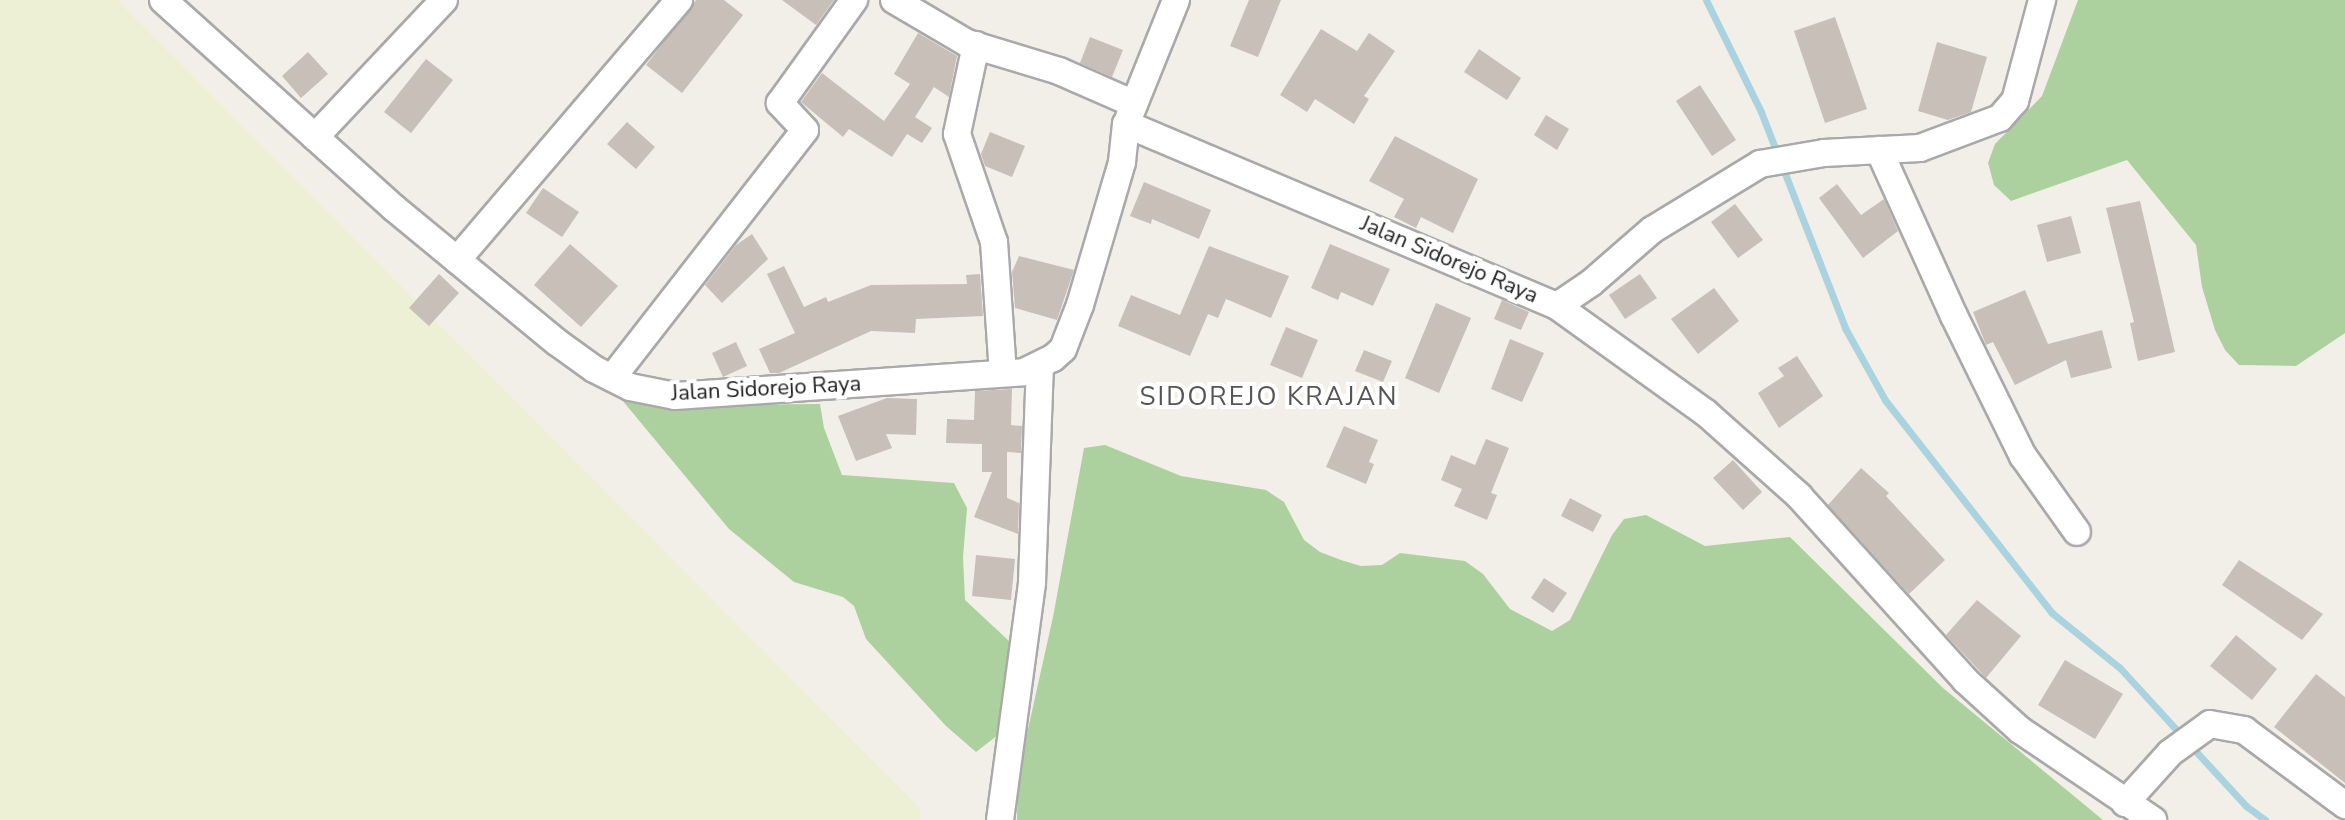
<!DOCTYPE html>
<html>
<head>
<meta charset="utf-8">
<style>
	body { margin:0 }
	#map { position:relative; width:2345px; height:820px; overflow:hidden; background:#f2efe9; font-family:"Nunito Sans",sans-serif }
	div>[style] { position:absolute }
	[style*='--x'] { left:calc(var(--x)*1px); top:calc(var(--y)*1px); width:calc(var(--w)*1px); rotate:calc(var(--a)*1deg) }
	.farmland>* { inset:0; background:#eef0d5 }
	.forest>* { inset:0; background:#add19e }
	.stream>* { height:7px; margin:-3.5px; padding:0 3.5px; transform-origin:3.5px; border-radius:3.5px; background:#aad3df }
	.building>* { inset:0; background:#c7bfb8 }
	.roads { filter:drop-shadow(2px 0 #a9a9a9) drop-shadow(-2px 0 #a9a9a9) drop-shadow(0 2px #a9a9a9) drop-shadow(0 -2px #a9a9a9) }
	.minor>* { height:26px; margin:-13px; padding:0 13px; transform-origin:13px; border-radius:13px; background:#fff }
	span { translate:-50% -50%; white-space:nowrap; text-align:center; line-height:1.15; -webkit-text-stroke:8px #fff; paint-order:stroke }
	.street-label { font-size:22px; color:#222 }
	.quarter-label { font-size:26px; color:#555; letter-spacing:2px }
</style>
</head>
<body>
<div id="map">
	<div class="farmland">
		<div style="clip-path:polygon(0 0,117px 0,920px 808px,920px 820px,0 820px)"></div>
	</div>
	<div class="forest">
		<div style="clip-path:polygon(2078px 0,2345px 0,2345px 333px,2296px 366px,2239px 365px,2225px 350px,2215px 330px,2202px 287px,2196px 245px,2127px 160px,2011px 201px,1994px 185px,1988px 163px,1995px 144px,2042px 96px)"></div>
		<div style="clip-path:polygon(622px 400px,721px 405px,820px 404px,824px 428px,842px 475px,954px 483px,967px 508px,963px 557px,965px 600px,1009px 641px,1007px 698px,998px 735px,976px 752px,946px 726px,866px 639px,854px 606px,843px 597px,794px 582px,729px 529px)"></div>
		<div style="clip-path:polygon(1105px 445px,1181px 476px,1266px 490px,1284px 502px,1304px 540px,1320px 552px,1341px 560px,1361px 566px,1382px 565px,1400px 553px,1465px 561px,1483px 574px,1510px 609px,1552px 631px,1570px 620px,1612px 535px,1624px 519px,1646px 515px,1705px 546px,1790px 537px,1943px 688px,2103px 820px,1017px 820px,1018px 774px,1053px 617px,1084px 448px)"></div>
	</div>
	<div class="stream">
		<div style="--x:1706;--y:0;--w:125;--a:63.8"></div>
		<div style="--x:1761;--y:112;--w:232;--a:68.7"></div>
		<div style="--x:1845;--y:328;--w:82;--a:60.9"></div>
		<div style="--x:1885;--y:400;--w:271;--a:51.9"></div>
		<div style="--x:2052;--y:613;--w:87;--a:39"></div>
		<div style="--x:2120;--y:668;--w:92;--a:47.6"></div>
		<div style="--x:2190;--y:745;--w:83;--a:47.4"></div>
		<div style="--x:2246;--y:806;--w:24;--a:36"></div>
	</div>
	<div class="building">
		<div style="clip-path:polygon(696px 0,724px 0,743px 15px,682px 93px,646px 65px)"></div>
		<div style="clip-path:polygon(782px 0,834px 0,816px 25px)"></div>
		<div style="clip-path:polygon(1249px 0,1281px 0,1258px 57px,1230px 46px)"></div>
		<div style="clip-path:polygon(1835px 17px,1867px 109px,1825px 123px,1794px 31px)"></div>
		<div style="clip-path:polygon(1321px 29px,1357px 51px,1369px 33px,1395px 51px,1364px 96px,1369px 99px,1354px 124px,1315px 99px,1307px 112px,1280px 95px)"></div>
		<div style="clip-path:polygon(918px 33px,957px 56px,949px 97px,934px 87px,915px 117px,932px 128px,922px 143px,907px 134px,892px 157px,849px 129px,843px 137px,801px 102px,822px 73px,884px 121px,910px 84px,894px 74px)"></div>
		<div style="clip-path:polygon(1090px 37px,1123px 50px,1112px 77px,1080px 63px)"></div>
		<div style="clip-path:polygon(1937px 42px,1987px 57px,1971px 112px,1948px 120px,1918px 111px)"></div>
		<div style="clip-path:polygon(1479px 49px,1521px 78px,1507px 100px,1464px 72px)"></div>
		<div style="clip-path:polygon(308px 52px,328px 74px,301px 98px,282px 76px)"></div>
		<div style="clip-path:polygon(426px 59px,453px 80px,411px 133px,384px 112px)"></div>
		<div style="clip-path:polygon(1700px 85px,1736px 140px,1712px 156px,1676px 101px)"></div>
		<div style="clip-path:polygon(1546px 115px,1569px 129px,1557px 150px,1534px 135px)"></div>
		<div style="clip-path:polygon(627px 122px,655px 147px,636px 169px,607px 144px)"></div>
		<div style="clip-path:polygon(990px 132px,1025px 146px,1012px 177px,985px 166px,981px 154px)"></div>
		<div style="clip-path:polygon(1395px 136px,1478px 179px,1453px 233px,1421px 217px,1416px 228px,1394px 217px,1404px 199px,1369px 181px)"></div>
		<div style="clip-path:polygon(1144px 182px,1211px 210px,1199px 239px,1152px 219px,1151px 224px,1130px 216px)"></div>
		<div style="clip-path:polygon(1837px 184px,1861px 215px,1884px 199px,1898px 231px,1863px 258px,1819px 198px)"></div>
		<div style="clip-path:polygon(543px 188px,579px 212px,562px 237px,526px 213px)"></div>
		<div style="clip-path:polygon(2140px 201px,2175px 352px,2138px 361px,2130px 323px,2134px 322px,2106px 208px)"></div>
		<div style="clip-path:polygon(1735px 204px,1763px 240px,1738px 258px,1711px 222px)"></div>
		<div style="clip-path:polygon(2071px 216px,2081px 253px,2047px 262px,2037px 225px)"></div>
		<div style="clip-path:polygon(752px 234px,768px 259px,722px 303px,705px 285px,736px 245px)"></div>
		<div style="clip-path:polygon(570px 244px,618px 286px,581px 327px,534px 285px)"></div>
		<div style="clip-path:polygon(1330px 244px,1390px 269px,1373px 306px,1341px 292px,1338px 300px,1311px 288px)"></div>
		<div style="clip-path:polygon(1209px 246px,1289px 276px,1271px 318px,1226px 299px,1218px 318px,1208px 314px,1190px 356px,1118px 326px,1131px 295px,1180px 315px)"></div>
		<div style="clip-path:polygon(1019px 256px,1074px 270px,1057px 320px,1015px 308px,1012px 272px)"></div>
		<div style="clip-path:polygon(784px 266px,804px 307px,826px 297px,828px 302px,871px 285px,967px 284px,966px 275px,980px 274px,983px 316px,916px 319px,915px 333px,871px 331px,779px 373px,770px 373px,759px 349px,795px 333px,767px 274px)"></div>
		<div style="clip-path:polygon(439px 274px,459px 293px,429px 326px,409px 308px)"></div>
		<div style="clip-path:polygon(1640px 274px,1657px 298px,1625px 319px,1609px 295px)"></div>
		<div style="clip-path:polygon(1714px 288px,1739px 321px,1698px 354px,1671px 319px)"></div>
		<div style="clip-path:polygon(2025px 290px,2048px 344px,2102px 330px,2112px 368px,2071px 378px,2066px 360px,2015px 385px,1993px 342px,1986px 345px,1973px 312px)"></div>
		<div style="clip-path:polygon(1502px 300px,1529px 312px,1521px 330px,1494px 319px)"></div>
		<div style="clip-path:polygon(1436px 303px,1471px 318px,1439px 393px,1405px 378px)"></div>
		<div style="clip-path:polygon(1286px 327px,1318px 340px,1302px 378px,1270px 365px)"></div>
		<div style="clip-path:polygon(1510px 339px,1544px 353px,1522px 402px,1491px 389px)"></div>
		<div style="clip-path:polygon(736px 342px,747px 366px,723px 377px,712px 353px)"></div>
		<div style="clip-path:polygon(1364px 350px,1392px 361px,1383px 382px,1355px 371px)"></div>
		<div style="clip-path:polygon(1797px 356px,1823px 396px,1779px 428px,1758px 393px,1784px 376px,1778px 368px)"></div>
		<div style="clip-path:polygon(1012px 389px,1011px 425px,1022px 426px,1021px 453px,1007px 452px,1007px 498px,1019px 503px,1018px 534px,974px 517px,992px 472px,982px 472px,982px 444px,946px 443px,947px 419px,974px 420px,975px 391px)"></div>
		<div style="clip-path:polygon(887px 398px,917px 399px,916px 435px,886px 434px,892px 448px,856px 461px,838px 416px)"></div>
		<div style="clip-path:polygon(1344px 426px,1378px 440px,1369px 462px,1374px 464px,1366px 484px,1326px 467px)"></div>
		<div style="clip-path:polygon(1486px 439px,1509px 448px,1491px 493px,1497px 495px,1487px 520px,1454px 506px,1462px 489px,1441px 480px,1451px 455px,1475px 465px)"></div>
		<div style="clip-path:polygon(1733px 460px,1762px 492px,1743px 510px,1713px 478px)"></div>
		<div style="clip-path:polygon(1861px 468px,1889px 493px,1886px 496px,1945px 560px,1909px 594px,1828px 505px)"></div>
		<div style="clip-path:polygon(1570px 498px,1602px 515px,1593px 532px,1561px 516px)"></div>
		<div style="clip-path:polygon(976px 555px,1015px 559px,1011px 600px,972px 596px)"></div>
		<div style="clip-path:polygon(2239px 560px,2323px 614px,2302px 640px,2222px 585px)"></div>
		<div style="clip-path:polygon(1544px 578px,1567px 593px,1553px 613px,1531px 598px)"></div>
		<div style="clip-path:polygon(1977px 600px,2021px 636px,1986px 678px,1946px 635px)"></div>
		<div style="clip-path:polygon(2236px 635px,2277px 669px,2252px 700px,2210px 666px)"></div>
		<div style="clip-path:polygon(2065px 660px,2123px 694px,2095px 739px,2038px 705px)"></div>
		<div style="clip-path:polygon(2316px 674px,2345px 697px,2345px 783px,2274px 727px)"></div>
	</div>
	<div class="roads">
		<div class="minor">
			<div style="--x:163;--y:0;--w:311;--a:42"></div>
			<div style="--x:394;--y:208;--w:212;--a:39.5"></div>
			<div style="--x:558;--y:343;--w:44;--a:35.8"></div>
			<div style="--x:594;--y:369;--w:40;--a:26.6"></div>
			<div style="--x:630;--y:387;--w:46;--a:11.3"></div>
			<div style="--x:675;--y:396;--w:350;--a:-3.9"></div>
			<div style="--x:1024;--y:372;--w:32;--a:-26"></div>
			<div style="--x:1053;--y:358;--w:13;--a:-42"></div>
			<div style="--x:1063;--y:349;--w:47;--a:-68.9"></div>
			<div style="--x:1080;--y:305;--w:149;--a:-73.6"></div>
			<div style="--x:1122;--y:162;--w:38;--a:-84"></div>
			<div style="--x:1126;--y:124;--w:468;--a:22.9"></div>
			<div style="--x:1557;--y:306;--w:41;--a:-34.1"></div>
			<div style="--x:1591;--y:283;--w:81;--a:-41"></div>
			<div style="--x:1652;--y:230;--w:127;--a:-31.4"></div>
			<div style="--x:1760;--y:164;--w:65;--a:-9.8"></div>
			<div style="--x:1824;--y:153;--w:96;--a:-3"></div>
			<div style="--x:1920;--y:148;--w:85;--a:-20.6"></div>
			<div style="--x:2000;--y:118;--w:23;--a:-49"></div>
			<div style="--x:2015;--y:101;--w:105;--a:-75"></div>
			<div style="--x:894;--y:0;--w:85;--a:30.5"></div>
			<div style="--x:967;--y:43;--w:96;--a:16.9"></div>
			<div style="--x:1059;--y:71;--w:82;--a:23.7"></div>
			<div style="--x:976;--y:45;--w:91;--a:102.1"></div>
			<div style="--x:957;--y:134;--w:114;--a:71.1"></div>
			<div style="--x:994;--y:242;--w:131;--a:86.1"></div>
			<div style="--x:1129;--y:117;--w:126;--a:-68.1"></div>
			<div style="--x:315;--y:137;--w:188;--a:-46.7"></div>
			<div style="--x:1879;--y:150;--w:182;--a:65.7"></div>
			<div style="--x:1954;--y:316;--w:156;--a:63.8"></div>
			<div style="--x:2023;--y:456;--w:93;--a:54.6"></div>
			<div style="--x:457;--y:260;--w:342;--a:-49.5"></div>
			<div style="--x:1557;--y:306;--w:183;--a:35.7"></div>
			<div style="--x:1706;--y:413;--w:125;--a:41.7"></div>
			<div style="--x:1799;--y:496;--w:248;--a:47.9"></div>
			<div style="--x:1965;--y:680;--w:74;--a:42.3"></div>
			<div style="--x:2020;--y:730;--w:161;--a:34.1"></div>
			<div style="--x:612;--y:378;--w:314;--a:-52.1"></div>
			<div style="--x:805;--y:130;--w:37;--a:-133"></div>
			<div style="--x:780;--y:103;--w:127;--a:-54.3"></div>
			<div style="--x:2125;--y:803;--w:67;--a:-48"></div>
			<div style="--x:2170;--y:753;--w:49;--a:-35.9"></div>
			<div style="--x:2210;--y:724;--w:35;--a:10"></div>
			<div style="--x:2244;--y:730;--w:126;--a:36.6"></div>
			<div style="--x:1000;--y:820;--w:240;--a:-82.3"></div>
			<div style="--x:1032;--y:582;--w:216;--a:-87.9"></div>
		</div>
	</div>
	<div class="street-label">
		<span style="left:1449px;top:260px;rotate:23deg">Jalan Sidorejo Raya</span>
		<span style="left:766px;top:389px;rotate:-3deg">Jalan Sidorejo Raya</span>
	</div>
	<div class="quarter-label">
		<span style="left:1269px;top:397px">SIDOREJO KRAJAN</span>
	</div>
</div>
</body>
</html>
